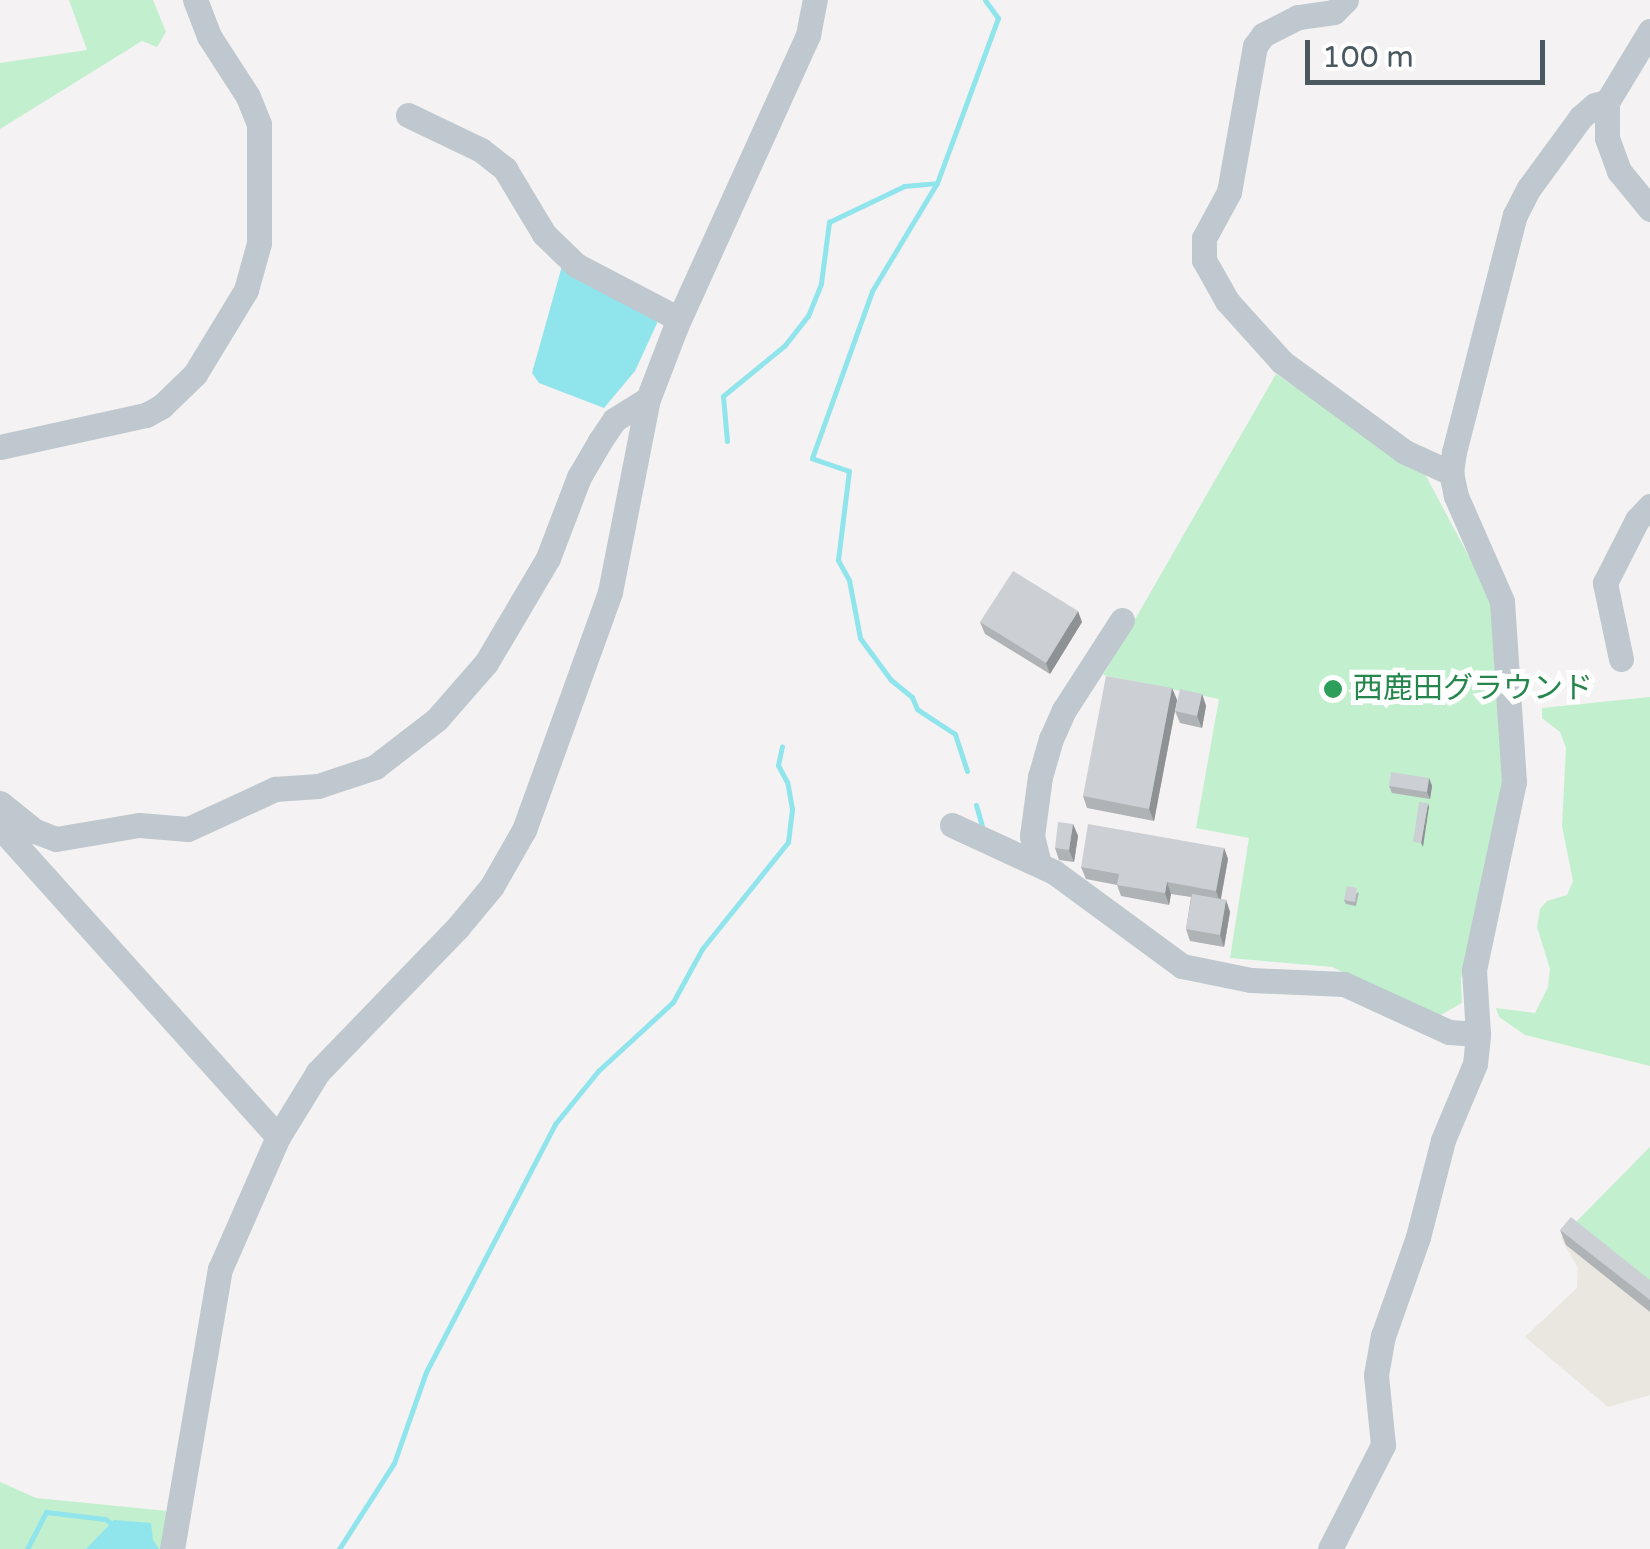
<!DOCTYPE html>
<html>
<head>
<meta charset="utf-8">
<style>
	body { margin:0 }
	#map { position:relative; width:1650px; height:1549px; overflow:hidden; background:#f4f2f2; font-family:"Varela Round","Noto Sans JP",sans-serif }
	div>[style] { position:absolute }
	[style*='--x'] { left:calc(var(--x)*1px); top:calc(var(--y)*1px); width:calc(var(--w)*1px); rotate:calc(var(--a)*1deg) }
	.commercial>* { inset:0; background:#eae6e0 }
	.green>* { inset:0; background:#c2f0ce }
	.water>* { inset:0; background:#90e4ec }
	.stream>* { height:5px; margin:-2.5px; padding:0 2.5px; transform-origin:2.5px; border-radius:2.5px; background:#90e4ec }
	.minor>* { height:25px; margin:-12.5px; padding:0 12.5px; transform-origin:12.5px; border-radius:12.5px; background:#bec8ce }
	.wall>* { inset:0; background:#afb3b6 }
	.shaded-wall>* { inset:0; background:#8f9294 }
	.building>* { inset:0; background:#ccd0d4 }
	.dots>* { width:28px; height:28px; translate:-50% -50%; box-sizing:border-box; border:5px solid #fff; border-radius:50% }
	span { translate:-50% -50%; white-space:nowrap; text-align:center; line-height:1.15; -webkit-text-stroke:10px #fff; paint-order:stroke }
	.leisure-label { font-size:30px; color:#27864d }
	.left { translate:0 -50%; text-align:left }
	.scale { position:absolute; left:1305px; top:40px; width:240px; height:45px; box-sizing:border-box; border:5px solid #4a585f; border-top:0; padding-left:12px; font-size:30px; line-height:35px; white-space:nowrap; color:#4a585f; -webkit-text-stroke:8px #fff; paint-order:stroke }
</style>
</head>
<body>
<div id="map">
	<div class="commercial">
		<div style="clip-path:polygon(1650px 1147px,1650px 1395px,1608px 1407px,1525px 1337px,1577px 1288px,1578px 1268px,1561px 1238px)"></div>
	</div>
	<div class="green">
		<div style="clip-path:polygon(69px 0,153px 0,166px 32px,157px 47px,142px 41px,0 129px,0 63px,87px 50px)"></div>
		<div style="clip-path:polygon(1276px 374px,1426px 476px,1490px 596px,1505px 788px,1461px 979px,1462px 1003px,1437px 1017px,1332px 967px,1230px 958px,1249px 838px,1196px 828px,1219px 699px,1103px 675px)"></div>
		<div style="clip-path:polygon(1650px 697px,1650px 1066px,1525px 1035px,1499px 1017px,1496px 1008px,1535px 1013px,1548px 987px,1550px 969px,1537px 927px,1540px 909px,1547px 901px,1567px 895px,1573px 881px,1562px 826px,1566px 748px,1560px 732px,1542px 718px,1542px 708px)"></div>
		<div style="clip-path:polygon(1650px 1147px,1650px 1291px,1571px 1227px)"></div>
		<div style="clip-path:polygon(0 1482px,36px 1498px,168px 1511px,162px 1549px,0 1549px)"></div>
	</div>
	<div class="water">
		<div style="clip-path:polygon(562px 266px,659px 319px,635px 371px,604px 408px,539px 383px,532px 373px)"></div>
		<div style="clip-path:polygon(114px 1520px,151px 1523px,153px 1540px,159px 1549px,86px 1549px)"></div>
	</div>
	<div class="stream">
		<div style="--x:727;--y:441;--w:45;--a:-95.1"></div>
		<div style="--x:723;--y:396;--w:80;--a:-39.4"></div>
		<div style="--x:785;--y:345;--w:37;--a:-52"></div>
		<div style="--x:808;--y:316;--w:35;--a:-68"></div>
		<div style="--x:821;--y:283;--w:62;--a:-82.5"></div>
		<div style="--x:829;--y:222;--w:83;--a:-25.6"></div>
		<div style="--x:904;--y:186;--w:33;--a:-5"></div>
		<div style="--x:967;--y:771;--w:39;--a:-108"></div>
		<div style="--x:955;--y:734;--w:45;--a:-146.7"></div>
		<div style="--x:917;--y:709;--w:13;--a:-113"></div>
		<div style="--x:912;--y:697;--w:27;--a:-141"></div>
		<div style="--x:891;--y:680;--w:52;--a:-126.4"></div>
		<div style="--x:860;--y:638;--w:59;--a:-100.7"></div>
		<div style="--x:849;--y:580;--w:23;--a:-119"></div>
		<div style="--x:838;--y:560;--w:90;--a:-83"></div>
		<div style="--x:849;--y:471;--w:39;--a:-161"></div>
		<div style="--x:812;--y:458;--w:177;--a:-70.2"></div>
		<div style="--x:872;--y:291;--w:126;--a:-59"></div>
		<div style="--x:937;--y:183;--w:176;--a:-69.7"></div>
		<div style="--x:998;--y:18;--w:22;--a:-126"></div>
		<div style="--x:976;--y:805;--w:22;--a:74"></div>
		<div style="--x:27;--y:1549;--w:42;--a:-62.8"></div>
		<div style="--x:46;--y:1512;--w:59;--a:6.8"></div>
		<div style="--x:105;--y:1519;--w:12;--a:35"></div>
		<div style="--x:339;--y:1549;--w:102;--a:-57.4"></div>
		<div style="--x:394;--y:1463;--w:96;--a:-70.6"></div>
		<div style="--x:426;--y:1372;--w:280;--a:-62.5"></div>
		<div style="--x:555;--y:1124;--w:68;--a:-50.9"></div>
		<div style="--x:598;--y:1071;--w:102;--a:-42.6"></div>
		<div style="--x:673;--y:1002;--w:60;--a:-61.3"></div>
		<div style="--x:702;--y:949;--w:137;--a:-51.2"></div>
		<div style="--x:788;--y:842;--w:33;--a:-83"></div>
		<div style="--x:792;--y:809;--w:27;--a:-100"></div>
		<div style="--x:787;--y:782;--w:19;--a:-118"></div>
		<div style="--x:778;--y:765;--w:19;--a:-78"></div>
	</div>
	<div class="minor">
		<div style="--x:1346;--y:0;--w:17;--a:135"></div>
		<div style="--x:1334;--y:12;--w:36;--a:172"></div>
		<div style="--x:1298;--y:17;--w:39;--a:153"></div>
		<div style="--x:1263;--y:35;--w:14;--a:126"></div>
		<div style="--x:1255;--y:46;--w:148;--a:100.1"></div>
		<div style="--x:1229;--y:192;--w:52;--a:118.5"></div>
		<div style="--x:1204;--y:238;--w:22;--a:90"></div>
		<div style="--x:1204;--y:260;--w:47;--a:60.7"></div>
		<div style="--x:1227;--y:301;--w:82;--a:48"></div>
		<div style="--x:1282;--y:362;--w:152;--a:36.2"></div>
		<div style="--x:1405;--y:452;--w:51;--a:24.5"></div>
		<div style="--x:1650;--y:31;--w:83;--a:121.2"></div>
		<div style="--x:1607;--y:102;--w:36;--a:90"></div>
		<div style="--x:1607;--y:138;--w:35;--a:70"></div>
		<div style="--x:1619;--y:171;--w:49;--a:50.8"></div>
		<div style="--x:408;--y:115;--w:81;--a:25.6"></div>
		<div style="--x:481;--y:150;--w:31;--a:38"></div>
		<div style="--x:505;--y:169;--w:76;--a:59"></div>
		<div style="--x:544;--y:234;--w:45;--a:44.1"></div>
		<div style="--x:576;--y:265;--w:116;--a:27.7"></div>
		<div style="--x:0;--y:447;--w:149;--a:-12.4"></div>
		<div style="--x:146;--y:415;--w:18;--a:-29"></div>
		<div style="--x:162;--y:406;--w:46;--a:-44.1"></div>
		<div style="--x:195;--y:374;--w:98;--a:-58.7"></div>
		<div style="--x:246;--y:290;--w:49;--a:-74.5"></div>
		<div style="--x:259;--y:243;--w:119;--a:-90"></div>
		<div style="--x:259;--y:124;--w:31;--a:-112"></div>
		<div style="--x:247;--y:95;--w:70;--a:-122.8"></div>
		<div style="--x:209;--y:36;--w:39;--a:-111"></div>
		<div style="--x:1621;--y:659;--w:78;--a:-101.9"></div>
		<div style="--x:1605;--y:583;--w:71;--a:-63.1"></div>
		<div style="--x:1637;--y:520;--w:19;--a:-47"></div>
		<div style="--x:0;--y:803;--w:45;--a:38.7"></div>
		<div style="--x:35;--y:831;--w:22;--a:21"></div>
		<div style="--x:56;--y:839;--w:84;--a:-9.6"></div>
		<div style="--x:139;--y:825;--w:49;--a:4.7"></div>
		<div style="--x:188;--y:829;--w:96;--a:-24.7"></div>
		<div style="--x:275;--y:789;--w:43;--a:-4"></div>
		<div style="--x:318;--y:786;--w:60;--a:-18.4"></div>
		<div style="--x:375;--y:767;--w:78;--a:-37.7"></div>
		<div style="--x:437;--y:719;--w:74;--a:-48.8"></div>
		<div style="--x:486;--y:663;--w:122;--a:-59.4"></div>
		<div style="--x:548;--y:558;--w:87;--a:-69.1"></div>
		<div style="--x:579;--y:477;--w:42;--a:-59.7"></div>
		<div style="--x:600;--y:441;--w:25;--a:-56"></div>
		<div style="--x:614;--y:420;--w:40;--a:-32"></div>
		<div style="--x:952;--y:825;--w:112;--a:24.7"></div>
		<div style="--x:1054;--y:872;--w:159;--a:36.3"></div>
		<div style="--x:1182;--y:966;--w:70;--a:11.5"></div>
		<div style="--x:1251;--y:980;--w:93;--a:2.5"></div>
		<div style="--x:1344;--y:984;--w:115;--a:24.6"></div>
		<div style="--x:1449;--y:1032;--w:29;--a:4"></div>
		<div style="--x:0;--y:827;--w:416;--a:48.1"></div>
		<div style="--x:1039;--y:864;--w:29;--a:-104"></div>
		<div style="--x:1032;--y:836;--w:60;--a:-82.3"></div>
		<div style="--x:1040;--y:777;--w:40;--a:-74"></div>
		<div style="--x:1051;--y:739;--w:32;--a:-66"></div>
		<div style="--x:1064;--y:710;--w:107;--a:-57.2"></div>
		<div style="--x:172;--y:1549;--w:284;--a:-80.3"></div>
		<div style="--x:220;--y:1269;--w:144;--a:-66.3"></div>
		<div style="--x:278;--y:1137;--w:76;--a:-58.4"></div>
		<div style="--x:318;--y:1072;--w:202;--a:-46"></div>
		<div style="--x:458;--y:927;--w:53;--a:-50.3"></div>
		<div style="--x:492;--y:886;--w:64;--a:-60.3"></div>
		<div style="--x:524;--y:830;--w:253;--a:-70.1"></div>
		<div style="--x:610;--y:592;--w:197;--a:-78.9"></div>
		<div style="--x:648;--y:399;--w:78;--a:-69"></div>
		<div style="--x:676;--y:326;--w:320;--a:-65.6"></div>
		<div style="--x:808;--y:35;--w:36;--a:-79"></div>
		<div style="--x:1330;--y:1549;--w:117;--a:-63"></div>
		<div style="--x:1383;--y:1445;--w:70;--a:-95.7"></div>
		<div style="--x:1376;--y:1375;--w:40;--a:-80"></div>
		<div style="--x:1383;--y:1336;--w:105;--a:-70.5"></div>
		<div style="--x:1418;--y:1237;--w:100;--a:-75.5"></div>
		<div style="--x:1443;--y:1140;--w:82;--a:-67.2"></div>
		<div style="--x:1475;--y:1064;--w:30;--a:-84"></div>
		<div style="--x:1478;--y:1034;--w:64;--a:-93.6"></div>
		<div style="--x:1474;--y:970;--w:192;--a:-78"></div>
		<div style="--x:1514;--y:782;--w:181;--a:-93.8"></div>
		<div style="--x:1502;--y:601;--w:115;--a:-113.7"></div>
		<div style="--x:1456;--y:496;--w:24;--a:-102"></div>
		<div style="--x:1451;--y:473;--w:21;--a:-82"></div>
		<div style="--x:1454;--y:452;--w:245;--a:-75.6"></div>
		<div style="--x:1515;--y:215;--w:30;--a:-63"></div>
		<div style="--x:1529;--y:188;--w:88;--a:-53.8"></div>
		<div style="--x:1581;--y:117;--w:18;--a:-41"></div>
		<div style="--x:1595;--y:105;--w:12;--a:-14"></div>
	</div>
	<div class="wall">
		<div style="clip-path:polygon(980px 622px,1082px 622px,1050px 674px,985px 634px)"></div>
		<div style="clip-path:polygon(1172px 688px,1177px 700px,1154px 821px,1087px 808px,1083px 796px)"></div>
		<div style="clip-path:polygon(1202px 694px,1206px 706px,1202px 728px,1180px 723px,1175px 711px)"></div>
		<div style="clip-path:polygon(1429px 778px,1432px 786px,1430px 799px,1392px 793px,1389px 786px)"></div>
		<div style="clip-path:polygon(1073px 824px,1078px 836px,1074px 862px,1059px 860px,1055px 848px)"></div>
		<div style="clip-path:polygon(1224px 848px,1228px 859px,1221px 899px,1226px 900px,1230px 912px,1224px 947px,1190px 941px,1186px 929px,1191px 897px,1171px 894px,1169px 905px,1121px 896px,1117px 885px,1086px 879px,1081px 867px)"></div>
		<div style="clip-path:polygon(1359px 892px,1356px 906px,1346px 904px,1344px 900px)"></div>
		<div style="clip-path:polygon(1560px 1230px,1650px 1280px,1650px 1312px,1566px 1245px)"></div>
	</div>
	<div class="shaded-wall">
		<div style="clip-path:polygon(1078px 611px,1082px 622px,1050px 674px,1046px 663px)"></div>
		<div style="clip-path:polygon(1172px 688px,1177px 700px,1154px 821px,1149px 809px)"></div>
		<div style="clip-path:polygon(1202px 694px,1206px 706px,1202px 728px,1197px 716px)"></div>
		<div style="clip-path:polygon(1429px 778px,1432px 786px,1430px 799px,1427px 792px)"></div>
		<div style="clip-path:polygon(1428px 803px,1429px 807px,1423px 847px,1421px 843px)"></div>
		<div style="clip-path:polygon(1073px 824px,1078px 836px,1074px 862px,1069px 850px)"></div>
		<div style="clip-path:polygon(1224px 848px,1228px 859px,1220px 902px,1216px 891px)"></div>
		<div style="clip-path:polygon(1167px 882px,1171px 894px,1169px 905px,1165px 893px)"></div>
		<div style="clip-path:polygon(1226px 900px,1230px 912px,1224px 947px,1220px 935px)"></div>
	</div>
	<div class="building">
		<div style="clip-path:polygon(1013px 571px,1078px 611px,1046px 663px,980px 622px)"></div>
		<div style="clip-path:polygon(1106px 676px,1172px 688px,1149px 809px,1083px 796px)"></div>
		<div style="clip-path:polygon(1180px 689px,1202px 694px,1197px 716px,1175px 711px)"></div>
		<div style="clip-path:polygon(1391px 772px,1429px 778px,1427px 792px,1389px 786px)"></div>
		<div style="clip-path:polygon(1419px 802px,1428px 803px,1421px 843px,1413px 842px)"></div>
		<div style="clip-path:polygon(1058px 822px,1073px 824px,1069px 850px,1055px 848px)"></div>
		<div style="clip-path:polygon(1088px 824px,1224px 848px,1216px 891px,1167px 882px,1165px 893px,1117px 885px,1119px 874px,1081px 867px)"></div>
		<div style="clip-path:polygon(1347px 886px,1357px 888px,1355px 902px,1344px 900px)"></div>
		<div style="clip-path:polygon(1192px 894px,1226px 900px,1220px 935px,1186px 929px)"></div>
		<div style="clip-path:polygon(1571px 1217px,1650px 1280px,1650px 1300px,1560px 1230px)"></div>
	</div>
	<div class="dots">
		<div style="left:1333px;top:689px;background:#2e9e5b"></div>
	</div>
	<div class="leisure-label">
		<span class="left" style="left:1353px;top:689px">西鹿田グラウンド</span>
	</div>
	<div class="scale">100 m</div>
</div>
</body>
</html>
